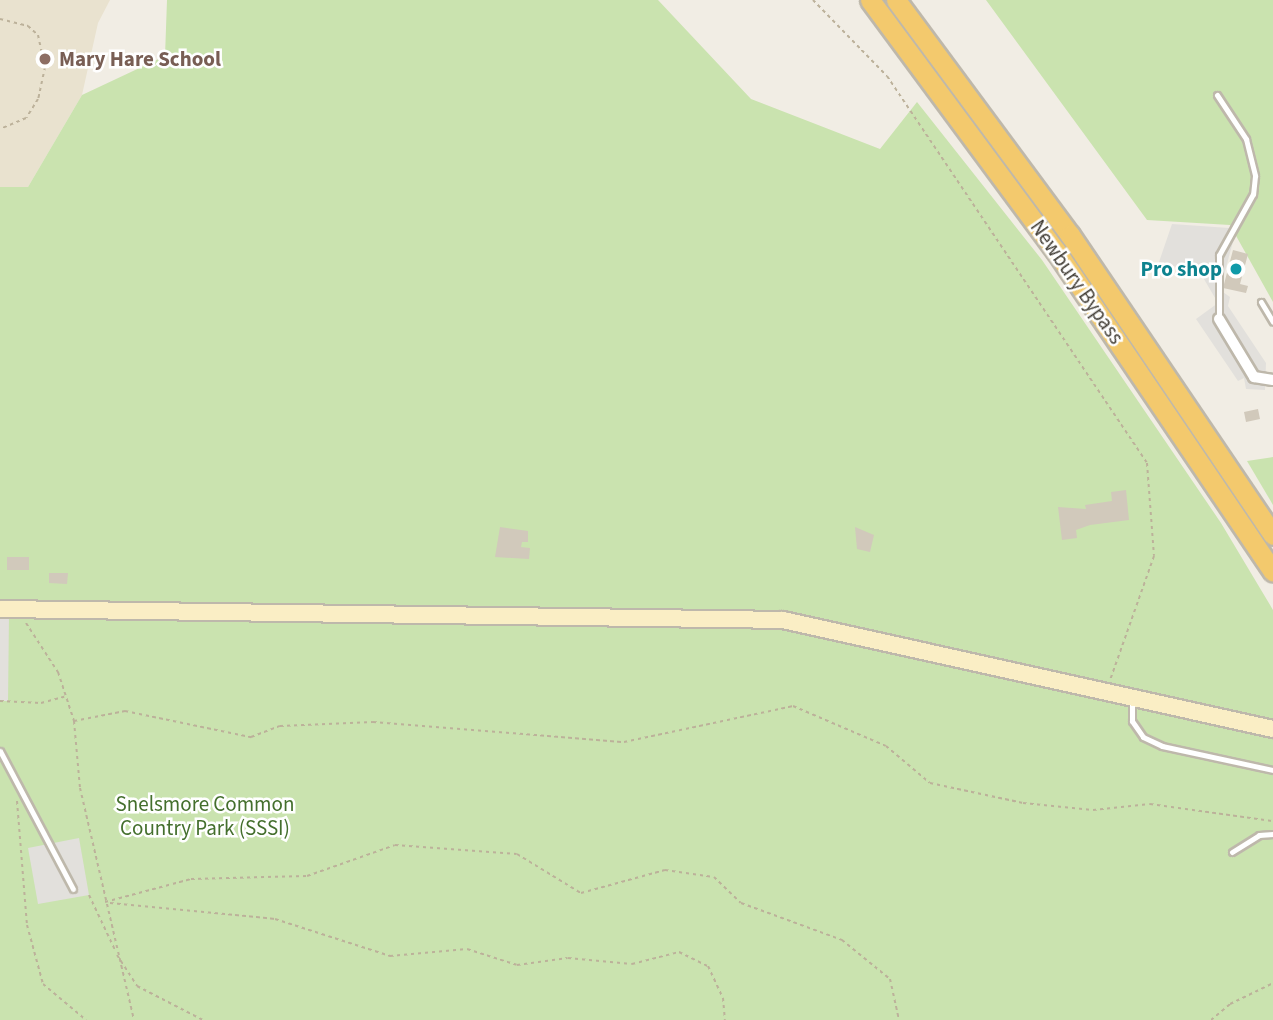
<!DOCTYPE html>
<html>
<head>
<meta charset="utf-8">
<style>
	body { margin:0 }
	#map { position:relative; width:1273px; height:1020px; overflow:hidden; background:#f1ede4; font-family:"Source Sans 3",sans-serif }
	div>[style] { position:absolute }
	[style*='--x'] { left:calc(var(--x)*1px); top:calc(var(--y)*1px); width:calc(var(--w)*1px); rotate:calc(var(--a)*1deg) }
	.education>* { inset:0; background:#e9e2cf }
	.green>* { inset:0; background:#cae3af }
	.parking>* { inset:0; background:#e2e0dc }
	.building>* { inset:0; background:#d1c9bb }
	.path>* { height:2px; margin-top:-1px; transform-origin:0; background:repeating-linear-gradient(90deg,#bcb19a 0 3.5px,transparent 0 7px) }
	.roads { filter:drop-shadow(2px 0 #beb8ab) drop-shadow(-2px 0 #beb8ab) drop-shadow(0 2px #beb8ab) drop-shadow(0 -2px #beb8ab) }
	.lane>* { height:5px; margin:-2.5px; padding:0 2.5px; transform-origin:2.5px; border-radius:2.5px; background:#fff }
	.street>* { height:10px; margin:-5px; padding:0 5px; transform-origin:5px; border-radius:5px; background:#fff }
	.secondary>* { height:16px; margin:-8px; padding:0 8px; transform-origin:8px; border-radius:8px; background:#faeec5 }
	.highway>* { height:19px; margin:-9.5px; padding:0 9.5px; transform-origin:9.5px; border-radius:9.5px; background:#f3c96d }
	.dots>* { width:19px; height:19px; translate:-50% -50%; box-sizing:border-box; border:4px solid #fff; border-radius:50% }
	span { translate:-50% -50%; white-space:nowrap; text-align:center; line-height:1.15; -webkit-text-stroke:5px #fff; paint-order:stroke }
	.education-label { font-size:21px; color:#785e54; font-weight:700 }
	.left { translate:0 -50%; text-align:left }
	.culture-label { font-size:21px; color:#0d838f; font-weight:700 }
	.right { translate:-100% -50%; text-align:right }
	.street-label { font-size:21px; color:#423d35 }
	.park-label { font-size:21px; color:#446f2d }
</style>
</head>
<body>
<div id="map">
	<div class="education">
		<div style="clip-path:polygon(0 0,110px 0,98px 23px,82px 95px,28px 187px,0 187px)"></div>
	</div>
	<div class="green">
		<div style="clip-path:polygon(167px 0,658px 0,751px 99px,880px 149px,917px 102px,1042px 260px,1221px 523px,1273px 610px,1273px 1020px,0 1020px,0 187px,28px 187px,82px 95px,165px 56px)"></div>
		<div style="clip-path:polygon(986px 0,1273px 0,1273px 302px,1230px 225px,1147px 220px)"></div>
		<div style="clip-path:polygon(1273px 457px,1273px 505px,1247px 461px)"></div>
	</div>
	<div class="parking">
		<div style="clip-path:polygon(1172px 224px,1229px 228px,1234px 238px,1220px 290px,1230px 297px,1228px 306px,1266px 363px,1265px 390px,1246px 389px,1244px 378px,1238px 381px,1196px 319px,1218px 303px,1201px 274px,1159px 262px)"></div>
		<div style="clip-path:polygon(0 616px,9px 616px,8px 701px,0 701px)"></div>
		<div style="clip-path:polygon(79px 838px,89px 895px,38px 904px,28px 848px)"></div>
	</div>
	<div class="building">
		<div style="clip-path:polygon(1233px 250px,1248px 254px,1240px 284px,1248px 286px,1246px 293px,1223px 288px)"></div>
		<div style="clip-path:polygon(1258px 409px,1260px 419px,1246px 422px,1244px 412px)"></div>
		<div style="clip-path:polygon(1126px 490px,1129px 520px,1090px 525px,1076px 530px,1077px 538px,1062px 540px,1058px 507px,1086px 509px,1085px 505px,1112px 501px,1111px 492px)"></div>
		<div style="clip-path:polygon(500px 527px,528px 531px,528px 542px,522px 542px,521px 547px,530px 548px,529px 559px,495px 557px)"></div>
		<div style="clip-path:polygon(855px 527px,874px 535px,870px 552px,857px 549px)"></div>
		<div style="clip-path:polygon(7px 557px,29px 557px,29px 570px,7px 570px)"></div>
		<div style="clip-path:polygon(49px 573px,68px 573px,67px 584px,49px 583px)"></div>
	</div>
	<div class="path">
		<div style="--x:813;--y:0;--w:106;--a:45.8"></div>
		<div style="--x:887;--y:76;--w:466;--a:56.1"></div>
		<div style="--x:1147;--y:463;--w:93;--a:85.7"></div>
		<div style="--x:1154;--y:556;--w:132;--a:109.5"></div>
		<div style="--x:0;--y:19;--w:29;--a:14"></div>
		<div style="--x:28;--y:26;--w:13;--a:42"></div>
		<div style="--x:38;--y:35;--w:33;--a:78"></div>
		<div style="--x:45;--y:67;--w:33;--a:102"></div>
		<div style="--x:38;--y:99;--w:22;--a:122"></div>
		<div style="--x:26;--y:118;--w:28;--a:157"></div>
		<div style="--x:26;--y:623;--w:59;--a:56.9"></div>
		<div style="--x:58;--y:672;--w:52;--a:71.9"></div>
		<div style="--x:74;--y:721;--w:67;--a:84.9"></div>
		<div style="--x:80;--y:788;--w:238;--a:76.9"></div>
		<div style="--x:0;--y:701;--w:41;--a:2.8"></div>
		<div style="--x:41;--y:703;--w:24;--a:-15"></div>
		<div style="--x:74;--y:721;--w:52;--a:-11.1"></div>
		<div style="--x:125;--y:711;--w:129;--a:11.7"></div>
		<div style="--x:251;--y:737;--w:31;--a:-21"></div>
		<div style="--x:280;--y:726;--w:93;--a:-2.5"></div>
		<div style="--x:373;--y:722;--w:252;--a:4.6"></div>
		<div style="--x:624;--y:742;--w:173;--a:-12"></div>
		<div style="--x:793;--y:706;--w:101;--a:23.3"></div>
		<div style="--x:886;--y:746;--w:57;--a:40.1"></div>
		<div style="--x:930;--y:783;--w:95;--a:12.1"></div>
		<div style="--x:1023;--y:803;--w:70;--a:5.7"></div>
		<div style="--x:1093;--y:810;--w:57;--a:-6"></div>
		<div style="--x:1150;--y:804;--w:124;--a:7.9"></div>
		<div style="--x:17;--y:801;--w:124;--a:85.4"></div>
		<div style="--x:27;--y:925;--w:61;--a:74.8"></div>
		<div style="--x:43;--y:984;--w:56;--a:39.9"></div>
		<div style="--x:89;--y:895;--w:61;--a:64.7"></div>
		<div style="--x:105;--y:902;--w:89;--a:-15"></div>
		<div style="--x:191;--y:879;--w:116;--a:-1.5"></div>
		<div style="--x:307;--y:876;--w:93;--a:-19.4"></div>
		<div style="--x:395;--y:845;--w:122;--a:4.2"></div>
		<div style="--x:517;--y:854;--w:75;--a:31.4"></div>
		<div style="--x:581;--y:893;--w:87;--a:-15.3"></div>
		<div style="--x:665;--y:870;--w:49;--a:8.1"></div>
		<div style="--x:714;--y:877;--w:37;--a:44"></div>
		<div style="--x:741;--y:903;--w:108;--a:20.1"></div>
		<div style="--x:842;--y:940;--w:62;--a:39.1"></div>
		<div style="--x:890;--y:979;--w:42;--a:77.6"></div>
		<div style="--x:110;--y:903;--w:166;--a:5.5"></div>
		<div style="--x:275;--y:919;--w:121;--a:17.8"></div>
		<div style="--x:390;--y:956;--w:77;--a:-5.2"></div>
		<div style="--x:467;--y:949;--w:52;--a:17.7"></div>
		<div style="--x:517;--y:965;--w:51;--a:-7.8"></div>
		<div style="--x:568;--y:958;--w:64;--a:5.4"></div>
		<div style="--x:632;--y:964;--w:49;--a:-14.3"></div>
		<div style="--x:679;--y:952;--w:32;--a:26"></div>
		<div style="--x:708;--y:966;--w:35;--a:65"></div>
		<div style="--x:723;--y:998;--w:22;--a:85"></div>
		<div style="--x:117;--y:955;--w:37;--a:57"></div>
		<div style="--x:137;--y:986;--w:74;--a:27.3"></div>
		<div style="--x:1211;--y:1020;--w:25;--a:-40"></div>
		<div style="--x:1230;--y:1004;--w:48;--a:-26"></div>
	</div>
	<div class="roads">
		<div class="lane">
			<div style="--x:1217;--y:95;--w:53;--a:56.6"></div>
			<div style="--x:1246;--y:139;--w:38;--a:76"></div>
			<div style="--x:1255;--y:176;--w:18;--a:96"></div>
			<div style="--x:1253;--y:194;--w:70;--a:119.1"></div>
			<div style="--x:1219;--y:255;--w:64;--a:90"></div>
			<div style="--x:1261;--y:302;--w:23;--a:59"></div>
			<div style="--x:1132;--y:701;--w:20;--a:90"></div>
			<div style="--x:1132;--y:721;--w:19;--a:55"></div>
			<div style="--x:1143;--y:737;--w:21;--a:25"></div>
			<div style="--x:1162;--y:746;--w:114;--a:12.2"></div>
			<div style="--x:0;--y:751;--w:156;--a:62.1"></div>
			<div style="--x:1232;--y:852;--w:32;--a:-32"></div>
			<div style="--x:1259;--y:835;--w:14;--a:-4"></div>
		</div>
		<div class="street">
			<div style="--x:1219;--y:319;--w:68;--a:58.9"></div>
			<div style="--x:1254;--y:377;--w:19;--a:9"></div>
		</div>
		<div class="secondary">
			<div style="--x:0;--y:609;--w:783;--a:0.8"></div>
			<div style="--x:783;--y:620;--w:502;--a:12.54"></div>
		</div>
		<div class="highway">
			<div style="--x:870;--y:0;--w:312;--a:53.5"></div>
			<div style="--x:1056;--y:251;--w:387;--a:55.9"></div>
			<div style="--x:896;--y:0;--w:292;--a:53.5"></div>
			<div style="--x:1070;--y:235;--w:362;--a:55.9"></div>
		</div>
	</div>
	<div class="dots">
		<div style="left:45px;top:59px;background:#8d6e63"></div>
		<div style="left:1236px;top:269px;background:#0f9aa8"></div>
	</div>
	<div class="education-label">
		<span class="left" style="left:59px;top:59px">Mary Hare School</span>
	</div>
	<div class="culture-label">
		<span class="right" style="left:1222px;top:269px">Pro shop</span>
	</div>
	<div class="street-label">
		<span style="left:1077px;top:282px;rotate:55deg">Newbury Bypass</span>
	</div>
	<div class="park-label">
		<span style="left:205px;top:816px">Snelsmore Common<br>Country Park (SSSI)</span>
	</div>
</div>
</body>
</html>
